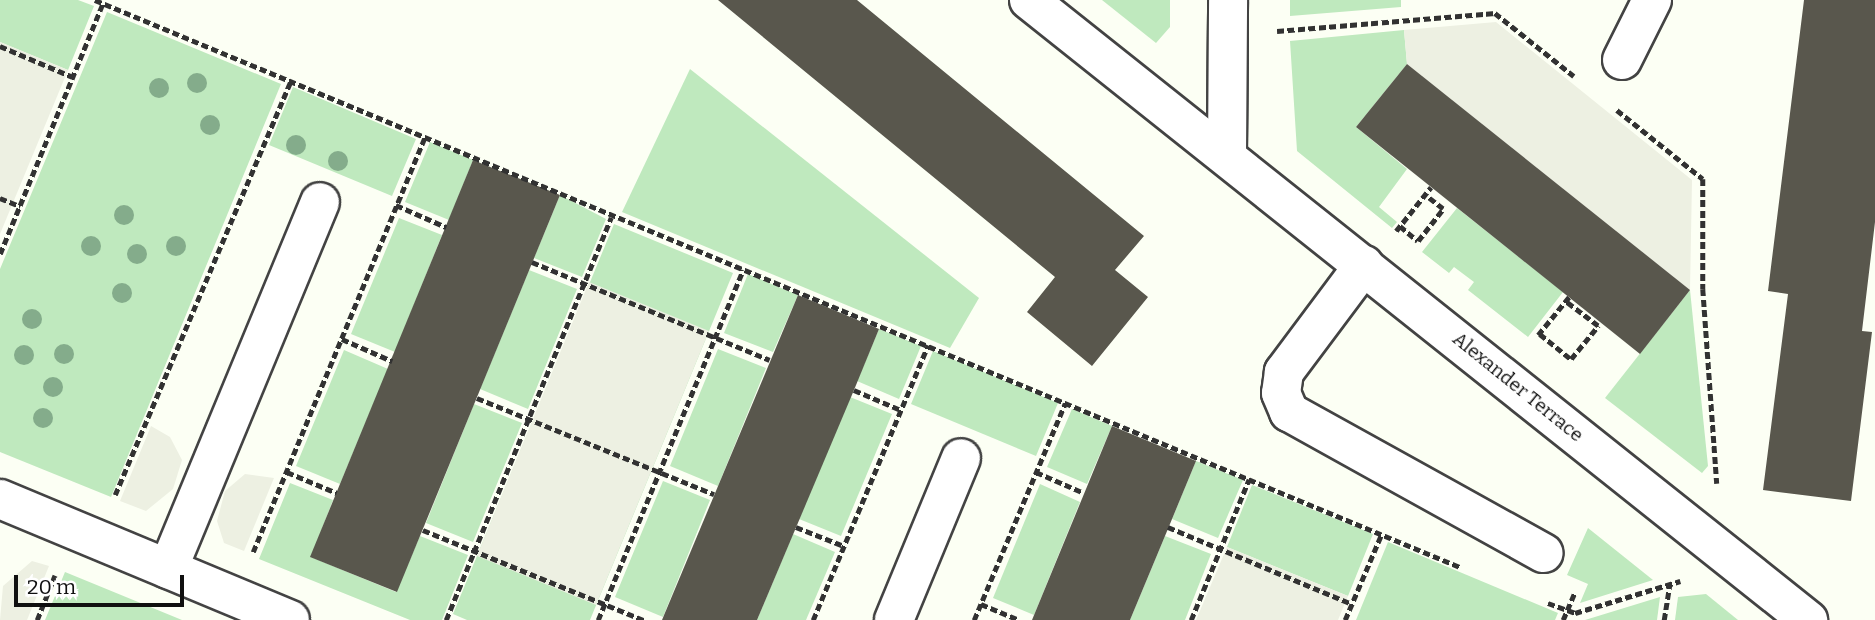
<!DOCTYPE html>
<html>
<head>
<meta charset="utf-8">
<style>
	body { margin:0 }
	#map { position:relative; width:1875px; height:620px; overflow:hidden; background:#fcfff4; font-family:Bitter,serif }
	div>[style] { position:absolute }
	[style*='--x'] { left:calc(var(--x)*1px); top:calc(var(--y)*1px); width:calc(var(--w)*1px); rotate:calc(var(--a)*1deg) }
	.green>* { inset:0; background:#bfe9be }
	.plaza>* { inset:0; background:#edf0e2 }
	.building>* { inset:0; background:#59574d }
	.path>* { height:4.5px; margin-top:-2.25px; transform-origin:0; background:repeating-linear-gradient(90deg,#323232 0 7px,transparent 0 10.5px) }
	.roads { filter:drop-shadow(2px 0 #434343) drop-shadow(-2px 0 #434343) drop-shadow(0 2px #434343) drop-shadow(0 -2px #434343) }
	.minor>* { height:38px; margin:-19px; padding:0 19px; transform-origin:19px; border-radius:19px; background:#fff }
	.trees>* { width:20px; height:20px; margin:-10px; border-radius:50%; background:#84ac8b }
	span { translate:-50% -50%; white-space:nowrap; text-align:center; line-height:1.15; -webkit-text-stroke:7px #fff; paint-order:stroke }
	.street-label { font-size:19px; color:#101010 }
	.scale { position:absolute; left:14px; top:575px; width:170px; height:32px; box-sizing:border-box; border:4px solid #101010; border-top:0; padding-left:9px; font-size:21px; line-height:24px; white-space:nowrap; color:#101010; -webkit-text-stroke:5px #fff; paint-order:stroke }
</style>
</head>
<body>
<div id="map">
	<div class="green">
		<div style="clip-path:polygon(0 0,78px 0,94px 6px,68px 70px,0 42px)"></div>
		<div style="clip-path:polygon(1102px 0,1170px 0,1170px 27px,1156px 43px)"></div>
		<div style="clip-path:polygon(1290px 0,1401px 0,1401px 7px,1290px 16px)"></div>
		<div style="clip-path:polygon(107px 12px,281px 84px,111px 497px,0 452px,0 269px)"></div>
		<div style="clip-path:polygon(1404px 30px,1407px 64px,1356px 127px,1407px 169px,1379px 207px,1397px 222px,1392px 228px,1297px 151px,1290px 41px)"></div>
		<div style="clip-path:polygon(690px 69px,979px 298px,950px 348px,622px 212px)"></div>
		<div style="clip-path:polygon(293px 87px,416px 139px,392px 196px,269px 145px)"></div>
		<div style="clip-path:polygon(430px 142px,473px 160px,449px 220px,405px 202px)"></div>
		<div style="clip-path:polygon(560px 195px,606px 219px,582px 277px,534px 258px)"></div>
		<div style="clip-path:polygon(1457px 208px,1563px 292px,1528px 337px,1468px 290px,1474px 282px,1454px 267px,1449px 273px,1422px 252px)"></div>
		<div style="clip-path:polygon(399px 218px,442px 235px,395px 352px,351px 334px)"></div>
		<div style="clip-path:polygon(614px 224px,733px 273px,590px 620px,467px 620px,453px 614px)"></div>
		<div style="clip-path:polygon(529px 270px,577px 289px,528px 409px,480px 389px)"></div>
		<div style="clip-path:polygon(748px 274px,798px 295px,773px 352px,724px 333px)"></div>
		<div style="clip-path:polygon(1690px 290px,1708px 466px,1702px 473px,1605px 398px)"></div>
		<div style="clip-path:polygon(879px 329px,921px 346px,899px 399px,857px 381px)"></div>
		<div style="clip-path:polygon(718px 349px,766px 368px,718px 486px,670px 466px)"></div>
		<div style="clip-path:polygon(344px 350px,388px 369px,340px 484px,296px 466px)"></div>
		<div style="clip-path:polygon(933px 351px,1058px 403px,1036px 456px,911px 404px)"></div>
		<div style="clip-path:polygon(850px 397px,892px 414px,841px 536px,799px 519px)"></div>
		<div style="clip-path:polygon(474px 404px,522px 423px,473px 542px,426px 523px)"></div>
		<div style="clip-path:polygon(1072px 409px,1112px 426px,1087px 484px,1047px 467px)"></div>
		<div style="clip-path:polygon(1196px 461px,1243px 480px,1218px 538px,1172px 519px)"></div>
		<div style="clip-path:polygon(663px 481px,710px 500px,663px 617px,615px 597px)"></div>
		<div style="clip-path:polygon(290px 483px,333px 500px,311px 557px,396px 592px,420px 536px,468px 555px,442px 620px,410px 620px,259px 559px)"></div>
		<div style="clip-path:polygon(1040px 484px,1080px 502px,1034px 615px,993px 598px)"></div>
		<div style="clip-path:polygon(1252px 485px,1373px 534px,1348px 596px,1227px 547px)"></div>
		<div style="clip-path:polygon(1588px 528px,1653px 580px,1580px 603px,1588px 584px,1567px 575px)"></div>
		<div style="clip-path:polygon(793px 534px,835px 552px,806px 620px,757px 620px)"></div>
		<div style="clip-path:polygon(1165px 536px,1211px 554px,1185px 620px,1130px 620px)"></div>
		<div style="clip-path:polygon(1388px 542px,1558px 613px,1555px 620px,1356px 620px)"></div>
		<div style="clip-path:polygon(65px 572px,182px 620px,45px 620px)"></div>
		<div style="clip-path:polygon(1706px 594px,1738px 620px,1675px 620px,1678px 597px)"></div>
		<div style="clip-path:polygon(1660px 597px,1657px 620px,1585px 620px)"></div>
	</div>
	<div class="plaza">
		<div style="clip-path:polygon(1496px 22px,1692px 180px,1690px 290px,1407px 64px,1404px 30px)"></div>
		<div style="clip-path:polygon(0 42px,68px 70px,0 234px)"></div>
		<div style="clip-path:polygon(589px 282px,709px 331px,596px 605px,477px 556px)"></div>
		<div style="clip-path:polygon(151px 426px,170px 437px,182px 460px,173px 489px,146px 511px,120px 501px)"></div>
		<div style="clip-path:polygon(245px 474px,274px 478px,244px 551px,224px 543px,217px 521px,225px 491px)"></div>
		<div style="clip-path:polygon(1227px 547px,1348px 596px,1338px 620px,1196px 620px)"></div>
		<div style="clip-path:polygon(32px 561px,49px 566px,27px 620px,0 620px,3px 586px)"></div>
	</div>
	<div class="building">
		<div style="clip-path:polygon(718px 0,857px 0,1144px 236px,1115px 270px,1148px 297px,1092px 366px,1027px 312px,1055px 277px)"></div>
		<div style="clip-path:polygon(1804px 0,1875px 0,1875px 222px,1862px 331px,1872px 332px,1851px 501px,1763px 490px,1788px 294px,1768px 291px)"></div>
		<div style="clip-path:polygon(1407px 64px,1690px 290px,1640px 354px,1356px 127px)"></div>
		<div style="clip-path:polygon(473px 160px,560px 195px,397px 592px,310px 557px)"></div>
		<div style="clip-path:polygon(798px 295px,879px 329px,854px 390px,757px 620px,662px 620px)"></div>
		<div style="clip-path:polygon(1112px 426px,1196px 461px,1165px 536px,1130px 620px,1032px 620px)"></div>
	</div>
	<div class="path">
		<div style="--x:95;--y:0;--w:1480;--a:22.56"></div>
		<div style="--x:1277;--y:31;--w:219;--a:-4.7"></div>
		<div style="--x:1495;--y:13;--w:101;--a:38.6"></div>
		<div style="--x:0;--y:46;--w:79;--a:23"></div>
		<div style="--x:1617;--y:110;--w:110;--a:38.7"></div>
		<div style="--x:1703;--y:179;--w:110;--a:90"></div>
		<div style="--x:1703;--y:289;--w:195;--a:85.9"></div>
		<div style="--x:0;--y:198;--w:22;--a:22"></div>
		<div style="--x:396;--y:205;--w:55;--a:23.7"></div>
		<div style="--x:1400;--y:226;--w:23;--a:40"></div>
		<div style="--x:1418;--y:241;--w:41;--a:-52"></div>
		<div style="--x:1443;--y:209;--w:23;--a:-142"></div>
		<div style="--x:1396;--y:231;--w:56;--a:-51.5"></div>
		<div style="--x:0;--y:254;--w:271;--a:-67.7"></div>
		<div style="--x:532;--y:262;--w:257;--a:22.4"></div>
		<div style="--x:1540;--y:334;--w:40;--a:39"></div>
		<div style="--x:1571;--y:359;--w:43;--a:-50.7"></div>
		<div style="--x:1598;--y:326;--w:41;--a:-142.9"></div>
		<div style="--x:1538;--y:335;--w:49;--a:-50.8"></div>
		<div style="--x:342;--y:339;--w:55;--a:23.7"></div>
		<div style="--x:854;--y:390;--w:51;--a:23.1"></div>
		<div style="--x:477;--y:398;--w:256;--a:22.1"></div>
		<div style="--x:287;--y:472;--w:54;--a:22.8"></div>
		<div style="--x:1036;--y:472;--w:52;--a:23.6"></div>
		<div style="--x:115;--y:495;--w:451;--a:-67"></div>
		<div style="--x:796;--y:527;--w:52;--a:21.6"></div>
		<div style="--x:1168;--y:527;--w:199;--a:22.7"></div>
		<div style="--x:423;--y:530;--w:239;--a:22.2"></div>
		<div style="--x:253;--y:552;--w:450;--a:-67.5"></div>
		<div style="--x:1548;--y:603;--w:29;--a:20"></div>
		<div style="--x:1575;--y:613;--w:110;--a:-16.9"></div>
		<div style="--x:981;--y:604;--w:41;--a:22.8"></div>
		<div style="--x:37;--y:620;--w:48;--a:-68.2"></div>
		<div style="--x:446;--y:620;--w:435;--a:-67.7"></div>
		<div style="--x:598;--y:620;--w:379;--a:-67.5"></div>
		<div style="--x:813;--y:620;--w:298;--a:-67.3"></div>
		<div style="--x:974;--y:620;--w:235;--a:-67.2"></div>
		<div style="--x:1191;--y:620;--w:152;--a:-67.6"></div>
		<div style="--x:1345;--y:620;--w:92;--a:-67"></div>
		<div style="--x:1563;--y:620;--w:30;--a:-67"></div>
		<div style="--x:1664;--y:620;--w:36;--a:-81"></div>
	</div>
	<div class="roads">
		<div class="minor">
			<div style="--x:1029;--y:0;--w:996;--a:38.52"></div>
			<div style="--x:1622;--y:60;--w:67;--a:-63.4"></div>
			<div style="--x:1227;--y:155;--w:155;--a:-89.6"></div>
			<div style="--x:1364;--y:265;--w:134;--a:126.8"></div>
			<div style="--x:1284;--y:372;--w:21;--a:98"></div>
			<div style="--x:1281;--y:393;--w:21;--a:67"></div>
			<div style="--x:1289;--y:412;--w:291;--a:29"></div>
			<div style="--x:0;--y:499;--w:314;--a:22.6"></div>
			<div style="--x:168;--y:569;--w:397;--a:-67.5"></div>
			<div style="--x:894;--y:620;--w:175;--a:-67.5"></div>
		</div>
	</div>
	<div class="trees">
		<div style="left:197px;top:83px"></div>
		<div style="left:159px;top:88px"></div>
		<div style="left:210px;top:125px"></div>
		<div style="left:296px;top:145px"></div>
		<div style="left:338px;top:161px"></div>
		<div style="left:124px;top:215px"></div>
		<div style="left:91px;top:246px"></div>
		<div style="left:176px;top:246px"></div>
		<div style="left:137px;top:254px"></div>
		<div style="left:122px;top:293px"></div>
		<div style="left:32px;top:319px"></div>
		<div style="left:64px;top:354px"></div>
		<div style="left:24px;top:355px"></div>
		<div style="left:53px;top:387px"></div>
		<div style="left:43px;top:418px"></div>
	</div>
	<div class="street-label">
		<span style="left:1518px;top:387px;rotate:39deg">Alexander Terrace</span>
	</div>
	<div class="scale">20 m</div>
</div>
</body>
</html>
